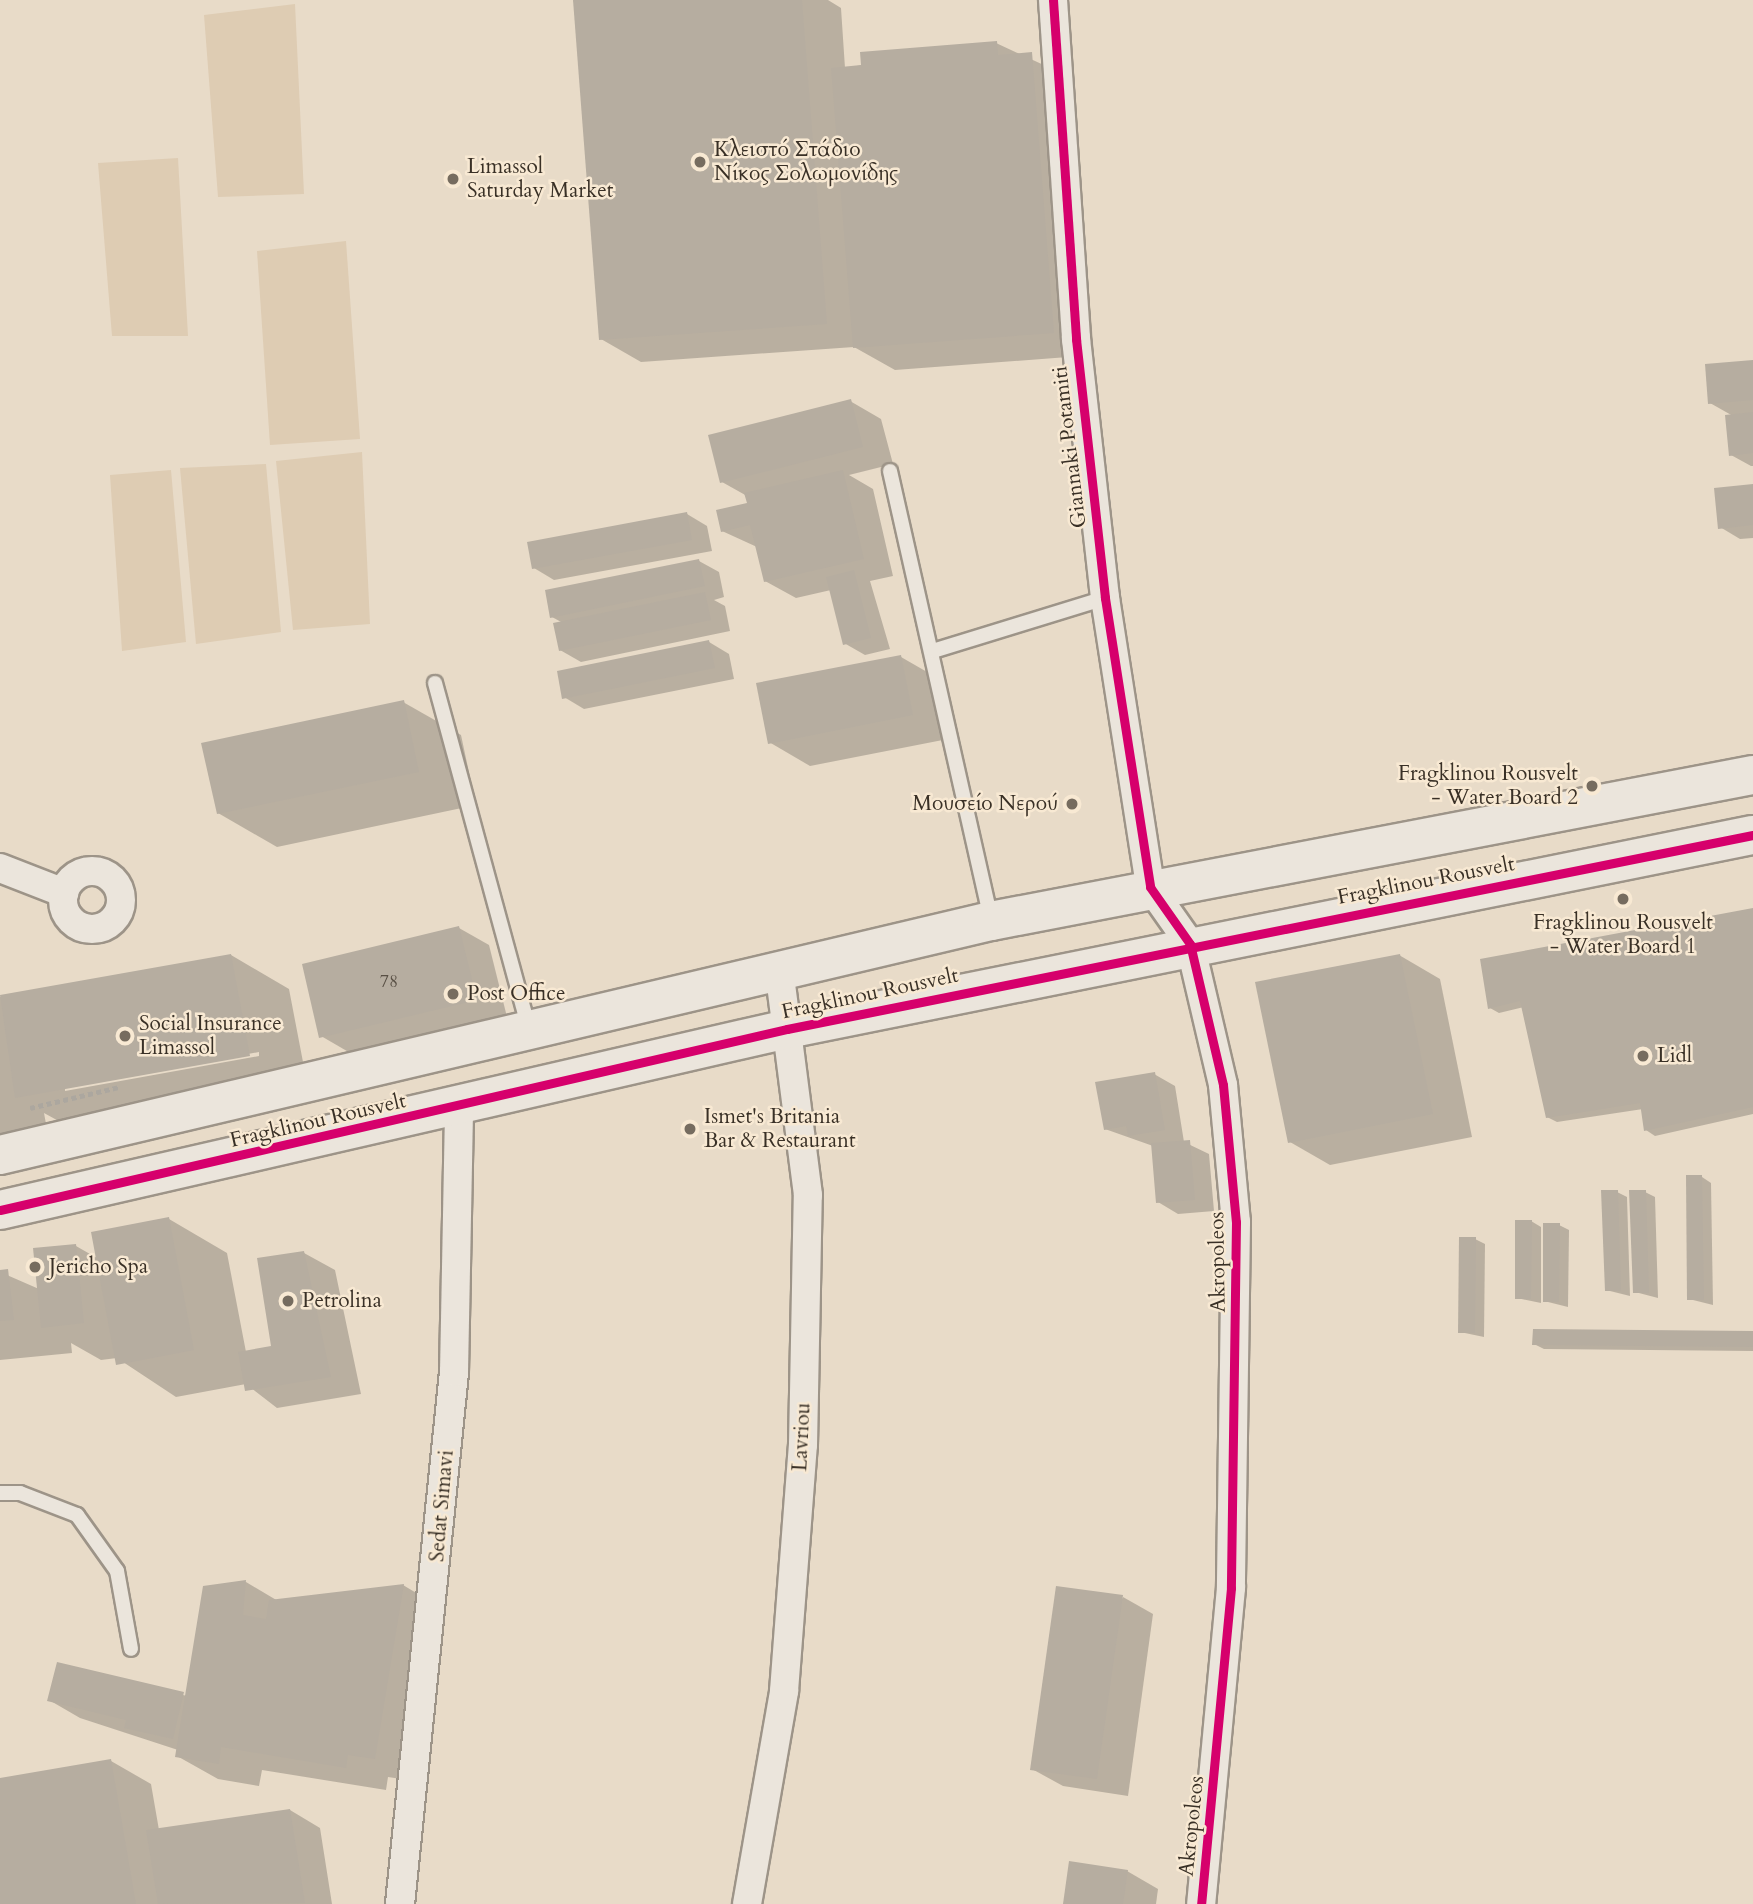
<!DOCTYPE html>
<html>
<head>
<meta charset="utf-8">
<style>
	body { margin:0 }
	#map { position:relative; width:1753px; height:1904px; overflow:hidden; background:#e8dbc8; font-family:Cardo,serif }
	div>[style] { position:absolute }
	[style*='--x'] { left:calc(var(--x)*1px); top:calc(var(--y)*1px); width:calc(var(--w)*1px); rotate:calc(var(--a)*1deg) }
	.green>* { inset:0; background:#deccb3 }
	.shadow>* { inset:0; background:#0003 }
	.building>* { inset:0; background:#b6ada0 }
	.path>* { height:4.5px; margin-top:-2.25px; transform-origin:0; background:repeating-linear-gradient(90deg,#aca79f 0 5px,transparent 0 8.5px) }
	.roads { filter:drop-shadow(2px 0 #9d9488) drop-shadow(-2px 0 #9d9488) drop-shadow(0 2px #9d9488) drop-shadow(0 -2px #9d9488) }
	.lane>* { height:14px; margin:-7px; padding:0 7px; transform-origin:7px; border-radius:7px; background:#ebe5dc }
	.street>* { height:28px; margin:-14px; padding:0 14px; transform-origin:14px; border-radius:14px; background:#ebe5dc }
	.street>.ring { margin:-14px; padding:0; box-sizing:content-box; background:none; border:28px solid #ebe5dc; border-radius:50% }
	.secondary>* { height:38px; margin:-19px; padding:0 19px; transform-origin:19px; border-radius:19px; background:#ebe5dc }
	.cycleway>* { height:9px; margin:-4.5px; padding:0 4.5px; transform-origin:4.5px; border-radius:4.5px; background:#d6006c }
	.dots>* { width:19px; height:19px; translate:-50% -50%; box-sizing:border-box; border:4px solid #f8e9d3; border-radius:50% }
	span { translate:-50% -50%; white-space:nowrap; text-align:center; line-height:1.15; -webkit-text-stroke:5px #f8e9d3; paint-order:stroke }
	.number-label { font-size:18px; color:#584f44 }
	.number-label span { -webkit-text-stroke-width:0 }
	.poi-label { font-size:21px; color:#393026 }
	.left { translate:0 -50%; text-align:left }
	.right { translate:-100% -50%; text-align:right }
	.street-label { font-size:21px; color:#393026 }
</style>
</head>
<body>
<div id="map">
	<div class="green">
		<div style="clip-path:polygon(295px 4px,304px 194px,218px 197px,204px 15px)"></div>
		<div style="clip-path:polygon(178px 158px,188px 336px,112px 336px,98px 163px)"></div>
		<div style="clip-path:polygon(346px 241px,360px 439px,270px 445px,257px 251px)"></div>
		<div style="clip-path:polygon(362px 452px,370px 624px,293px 630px,276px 461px)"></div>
		<div style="clip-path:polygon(266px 464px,281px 632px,196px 644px,180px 468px)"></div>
		<div style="clip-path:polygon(171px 470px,186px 642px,122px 651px,110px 475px)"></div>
	</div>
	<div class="shadow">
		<div style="clip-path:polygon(585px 0,828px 0,841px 8px,845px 68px,996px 43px,1072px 78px,1094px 355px,895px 370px,854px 347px,641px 362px,601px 339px)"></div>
		<div style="clip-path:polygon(1753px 362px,1753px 466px,1751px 466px,1731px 455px,1733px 416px,1710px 403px)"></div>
		<div style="clip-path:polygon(850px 401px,881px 419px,893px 464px,849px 475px,873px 489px,893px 576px,870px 581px,890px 649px,865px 655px,844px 643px,831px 590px,796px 598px,765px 581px,757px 547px,722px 531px,749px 505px,747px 496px,722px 482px)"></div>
		<div style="clip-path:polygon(1753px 486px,1753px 538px,1740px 539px,1720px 527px)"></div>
		<div style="clip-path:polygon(687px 514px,707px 526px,712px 551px,554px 580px,534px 568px)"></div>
		<div style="clip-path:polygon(699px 561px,719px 572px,724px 597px,714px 600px,725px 606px,730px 631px,581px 662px,560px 650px,563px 623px,552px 617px)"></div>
		<div style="clip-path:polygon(709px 642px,729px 654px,734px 679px,584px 709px,564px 697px)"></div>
		<div style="clip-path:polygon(901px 657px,941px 680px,953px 738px,810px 766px,769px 742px)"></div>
		<div style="clip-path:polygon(403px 702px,461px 735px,476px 805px,277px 847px,218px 813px)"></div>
		<div style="clip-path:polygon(1753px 910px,1753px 1114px,1655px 1136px,1646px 1130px,1643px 1109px,1557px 1122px,1547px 1117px,1524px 1007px,1499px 1013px,1490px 1008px)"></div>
		<div style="clip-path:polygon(459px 928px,489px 945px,507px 1017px,352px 1054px,321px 1036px)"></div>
		<div style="clip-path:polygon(evenodd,231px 955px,289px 989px,308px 1088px,75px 1130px,44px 1113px,49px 1140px,0 1153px,0 997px,231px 955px,259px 1052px,259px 1056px,65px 1091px,65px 1087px,259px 1052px)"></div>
		<div style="clip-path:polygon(1399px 955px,1440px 979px,1472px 1137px,1330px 1165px,1290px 1142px)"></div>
		<div style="clip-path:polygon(1154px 1074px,1175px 1086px,1184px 1142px,1209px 1154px,1214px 1211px,1178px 1214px,1158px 1202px,1153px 1146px,1105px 1129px)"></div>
		<div style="clip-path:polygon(1702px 1177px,1711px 1183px,1713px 1305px,1689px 1299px)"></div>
		<div style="clip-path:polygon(1617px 1192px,1627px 1197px,1630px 1296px,1606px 1290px)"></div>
		<div style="clip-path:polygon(1645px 1192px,1655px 1197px,1658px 1298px,1635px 1292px)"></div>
		<div style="clip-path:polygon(169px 1219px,227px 1253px,246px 1352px,273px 1348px,304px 1253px,335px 1270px,361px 1394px,277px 1408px,246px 1384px,176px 1397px,117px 1358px,101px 1360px,71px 1343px,72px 1353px,0 1360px,0 1272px,39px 1289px,76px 1246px,97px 1258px)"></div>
		<div style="clip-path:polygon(1531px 1221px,1541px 1227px,1541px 1303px,1517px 1298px)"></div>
		<div style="clip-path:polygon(1559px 1225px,1569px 1230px,1568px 1307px,1544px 1301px)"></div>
		<div style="clip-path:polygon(1475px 1239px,1485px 1244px,1484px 1337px,1460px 1332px)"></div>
		<div style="clip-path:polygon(1753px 1332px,1753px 1351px,1544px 1349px,1534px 1344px)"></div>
		<div style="clip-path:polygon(246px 1582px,278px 1601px,403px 1585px,443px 1609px,415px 1781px,388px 1777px,386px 1790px,262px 1770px,259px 1786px,218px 1779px,177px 1756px,178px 1750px,80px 1718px,49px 1700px,58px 1664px,187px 1696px,205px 1588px)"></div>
		<div style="clip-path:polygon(1123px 1597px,1153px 1614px,1128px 1796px,1063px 1786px,1032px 1769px)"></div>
		<div style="clip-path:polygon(111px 1761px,151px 1784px,159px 1830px,290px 1810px,320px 1828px,332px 1904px,0 1904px,0 1780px)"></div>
		<div style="clip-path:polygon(1127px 1871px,1158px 1889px,1156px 1904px,1065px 1904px)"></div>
	</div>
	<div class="building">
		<div style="clip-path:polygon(573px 0,802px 0,827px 324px,599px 340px)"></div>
		<div style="clip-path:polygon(997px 41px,998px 55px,1032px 52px,1054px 333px,853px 348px,831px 68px,861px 65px,860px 52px)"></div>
		<div style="clip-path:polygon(1753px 360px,1753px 400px,1708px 404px,1705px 364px)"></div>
		<div style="clip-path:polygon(851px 399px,863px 447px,720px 483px,708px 435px)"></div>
		<div style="clip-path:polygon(1753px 412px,1753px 453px,1729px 456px,1725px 415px)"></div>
		<div style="clip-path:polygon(843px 470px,864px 559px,764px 582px,750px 525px,721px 532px,716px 510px,747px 503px,744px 493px)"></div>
		<div style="clip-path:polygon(1753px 484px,1753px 525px,1718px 529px,1714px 488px)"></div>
		<div style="clip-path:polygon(687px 512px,692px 540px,532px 569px,527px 542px)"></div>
		<div style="clip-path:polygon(699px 559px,705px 586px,550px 618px,545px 590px)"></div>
		<div style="clip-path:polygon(854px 570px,871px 638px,843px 645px,826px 577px)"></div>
		<div style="clip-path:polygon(705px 592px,711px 620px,559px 651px,553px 623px)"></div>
		<div style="clip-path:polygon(709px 640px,715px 668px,562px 699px,557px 671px)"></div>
		<div style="clip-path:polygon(901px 655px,913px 715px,768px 744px,756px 683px)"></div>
		<div style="clip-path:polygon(404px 700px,419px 772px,217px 814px,201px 743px)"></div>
		<div style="clip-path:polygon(1753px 908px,1753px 1107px,1644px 1131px,1640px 1103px,1546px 1118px,1520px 1001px,1488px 1009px,1480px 959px)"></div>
		<div style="clip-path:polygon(459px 926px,477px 1000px,319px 1038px,302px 964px)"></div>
		<div style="clip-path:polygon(231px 954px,250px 1056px,15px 1098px,0 995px)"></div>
		<div style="clip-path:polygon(1400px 954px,1433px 1114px,1288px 1143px,1255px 982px)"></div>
		<div style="clip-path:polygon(1155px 1072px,1165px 1130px,1128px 1136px,1126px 1126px,1104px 1130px,1095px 1082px)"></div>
		<div style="clip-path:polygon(1190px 1140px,1195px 1200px,1156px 1203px,1151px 1143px)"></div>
		<div style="clip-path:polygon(1686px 1175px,1702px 1175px,1704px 1300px,1687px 1300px)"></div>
		<div style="clip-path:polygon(1601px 1190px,1618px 1190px,1621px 1291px,1605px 1291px)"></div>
		<div style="clip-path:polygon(1629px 1190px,1646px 1190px,1649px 1293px,1633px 1293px)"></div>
		<div style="clip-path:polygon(169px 1217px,194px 1350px,116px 1365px,91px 1232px)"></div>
		<div style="clip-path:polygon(1515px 1220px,1532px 1220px,1531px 1299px,1515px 1299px)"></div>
		<div style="clip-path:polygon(1543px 1223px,1560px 1223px,1559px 1302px,1543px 1302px)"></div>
		<div style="clip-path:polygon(1459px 1237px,1476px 1237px,1475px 1333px,1458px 1333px)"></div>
		<div style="clip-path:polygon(76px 1244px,84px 1323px,41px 1328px,33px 1248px)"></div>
		<div style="clip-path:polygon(304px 1251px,331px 1377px,245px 1391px,238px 1352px,271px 1346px,257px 1258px)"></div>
		<div style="clip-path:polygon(8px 1269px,14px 1320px,0 1321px,0 1270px)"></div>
		<div style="clip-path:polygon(1533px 1329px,1753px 1331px,1753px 1347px,1532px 1345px)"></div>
		<div style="clip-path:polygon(246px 1580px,243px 1615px,266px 1619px,269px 1600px,404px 1584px,375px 1759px,348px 1755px,346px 1768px,221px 1747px,219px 1764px,175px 1757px,203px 1586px)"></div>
		<div style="clip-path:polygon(1056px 1586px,1123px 1595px,1097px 1779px,1030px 1770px)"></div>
		<div style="clip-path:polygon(57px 1662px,184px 1692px,173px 1739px,124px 1728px,126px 1720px,47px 1701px)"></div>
		<div style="clip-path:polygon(111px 1759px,136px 1904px,0 1904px,0 1778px)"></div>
		<div style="clip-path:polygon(290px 1809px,305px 1903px,158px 1904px,146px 1830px)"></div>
		<div style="clip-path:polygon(1069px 1861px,1128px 1870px,1123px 1904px,1063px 1904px)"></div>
	</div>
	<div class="path">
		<div style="--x:30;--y:1108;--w:91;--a:-13.3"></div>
	</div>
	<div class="roads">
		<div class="lane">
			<div style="--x:890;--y:471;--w:460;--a:77.3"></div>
			<div style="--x:933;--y:651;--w:180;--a:-17.1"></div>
			<div style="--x:435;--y:683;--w:359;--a:74.8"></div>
			<div style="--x:0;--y:1493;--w:20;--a:0"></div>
			<div style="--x:20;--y:1493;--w:61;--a:21.1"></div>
			<div style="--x:77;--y:1515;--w:69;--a:54.5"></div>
			<div style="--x:117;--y:1571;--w:79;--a:79.8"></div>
		</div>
		<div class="street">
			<div style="--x:1053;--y:0;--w:340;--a:86.1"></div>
			<div style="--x:1076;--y:339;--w:261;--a:83.6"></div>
			<div style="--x:1105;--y:598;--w:292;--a:81.1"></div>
			<div style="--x:1150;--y:887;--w:70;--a:54.9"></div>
			<div style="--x:1190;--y:944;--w:145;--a:76.8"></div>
			<div style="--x:1223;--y:1085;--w:138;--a:84.6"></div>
			<div style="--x:1236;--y:1222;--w:366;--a:90.8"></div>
			<div style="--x:1231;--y:1588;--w:317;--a:95.4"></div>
			<div style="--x:0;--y:868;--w:69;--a:21.3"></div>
			<div class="ring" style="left:63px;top:871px;width:30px;height:30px"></div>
			<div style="--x:400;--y:1904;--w:535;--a:-84.2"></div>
			<div style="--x:454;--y:1372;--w:265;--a:-88.9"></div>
			<div style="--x:747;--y:1904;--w:216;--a:-80.1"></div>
			<div style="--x:784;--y:1691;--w:247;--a:-85.6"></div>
			<div style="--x:803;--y:1445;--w:250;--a:-88.9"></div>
			<div style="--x:808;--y:1195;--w:228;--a:-97.3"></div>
		</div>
		<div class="secondary">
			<div style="--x:0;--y:1155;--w:1018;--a:-13.29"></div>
			<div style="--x:991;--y:921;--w:776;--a:-10.85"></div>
			<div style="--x:0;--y:1210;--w:808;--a:-12.95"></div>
			<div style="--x:787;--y:1029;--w:985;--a:-11.36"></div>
		</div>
	</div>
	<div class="cycleway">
		<div style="--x:1053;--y:0;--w:340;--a:86.1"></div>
		<div style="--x:1076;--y:339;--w:261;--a:83.6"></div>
		<div style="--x:1105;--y:598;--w:292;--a:81.1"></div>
		<div style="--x:1150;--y:887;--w:70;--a:54.9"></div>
		<div style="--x:1190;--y:944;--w:145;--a:76.8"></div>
		<div style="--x:1223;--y:1085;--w:138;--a:84.6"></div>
		<div style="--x:1236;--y:1222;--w:366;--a:90.8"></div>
		<div style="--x:1231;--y:1588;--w:317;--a:95.4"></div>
		<div style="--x:0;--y:1210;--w:808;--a:-12.95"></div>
		<div style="--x:787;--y:1029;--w:985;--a:-11.36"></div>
	</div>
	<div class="dots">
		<div style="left:700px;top:162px;background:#766c5f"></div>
		<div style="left:453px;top:179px;background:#766c5f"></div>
		<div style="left:1592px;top:786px;background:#766c5f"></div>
		<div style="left:1072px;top:804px;background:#766c5f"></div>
		<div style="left:1623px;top:899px;background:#766c5f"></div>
		<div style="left:453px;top:994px;background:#766c5f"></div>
		<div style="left:125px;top:1036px;background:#766c5f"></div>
		<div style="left:1643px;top:1056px;background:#766c5f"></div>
		<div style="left:690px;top:1129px;background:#766c5f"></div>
		<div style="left:35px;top:1267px;background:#766c5f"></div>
		<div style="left:288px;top:1301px;background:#766c5f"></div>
	</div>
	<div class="number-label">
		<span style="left:389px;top:982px">78</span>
	</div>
	<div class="poi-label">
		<span class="left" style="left:714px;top:162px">Κλειστό Στάδιο<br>Νίκος Σολωμονίδης</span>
		<span class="left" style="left:467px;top:179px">Limassol<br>Saturday Market</span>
		<span class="right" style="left:1578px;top:786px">Fragklinou Rousvelt<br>- Water Board 2</span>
		<span class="right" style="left:1058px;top:804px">Μουσείο Νερού</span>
		<span style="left:1623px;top:935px">Fragklinou Rousvelt<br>- Water Board 1</span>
		<span class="left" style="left:467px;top:994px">Post Office</span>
		<span class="left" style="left:139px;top:1036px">Social Insurance<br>Limassol</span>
		<span class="left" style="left:1657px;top:1056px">Lidl</span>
		<span class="left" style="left:704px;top:1129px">Ismet's Britania<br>Bar &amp; Restaurant</span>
		<span class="left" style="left:49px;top:1267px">Jericho Spa</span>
		<span class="left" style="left:302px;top:1301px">Petrolina</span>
	</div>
	<div class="street-label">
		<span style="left:1070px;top:447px;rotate:-97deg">Giannaki Potamiti</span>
		<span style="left:1426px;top:881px;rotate:-11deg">Fragklinou Rousvelt</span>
		<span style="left:870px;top:994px;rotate:-12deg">Fragklinou Rousvelt</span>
		<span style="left:318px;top:1121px;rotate:-13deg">Fragklinou Rousvelt</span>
		<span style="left:1218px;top:1262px;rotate:-91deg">Akropoleos</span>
		<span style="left:802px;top:1437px;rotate:-87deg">Lavriou</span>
		<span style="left:442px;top:1506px;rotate:-85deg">Sedat Simavi</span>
		<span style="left:1192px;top:1826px;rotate:-84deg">Akropoleos</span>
	</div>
</div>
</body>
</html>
